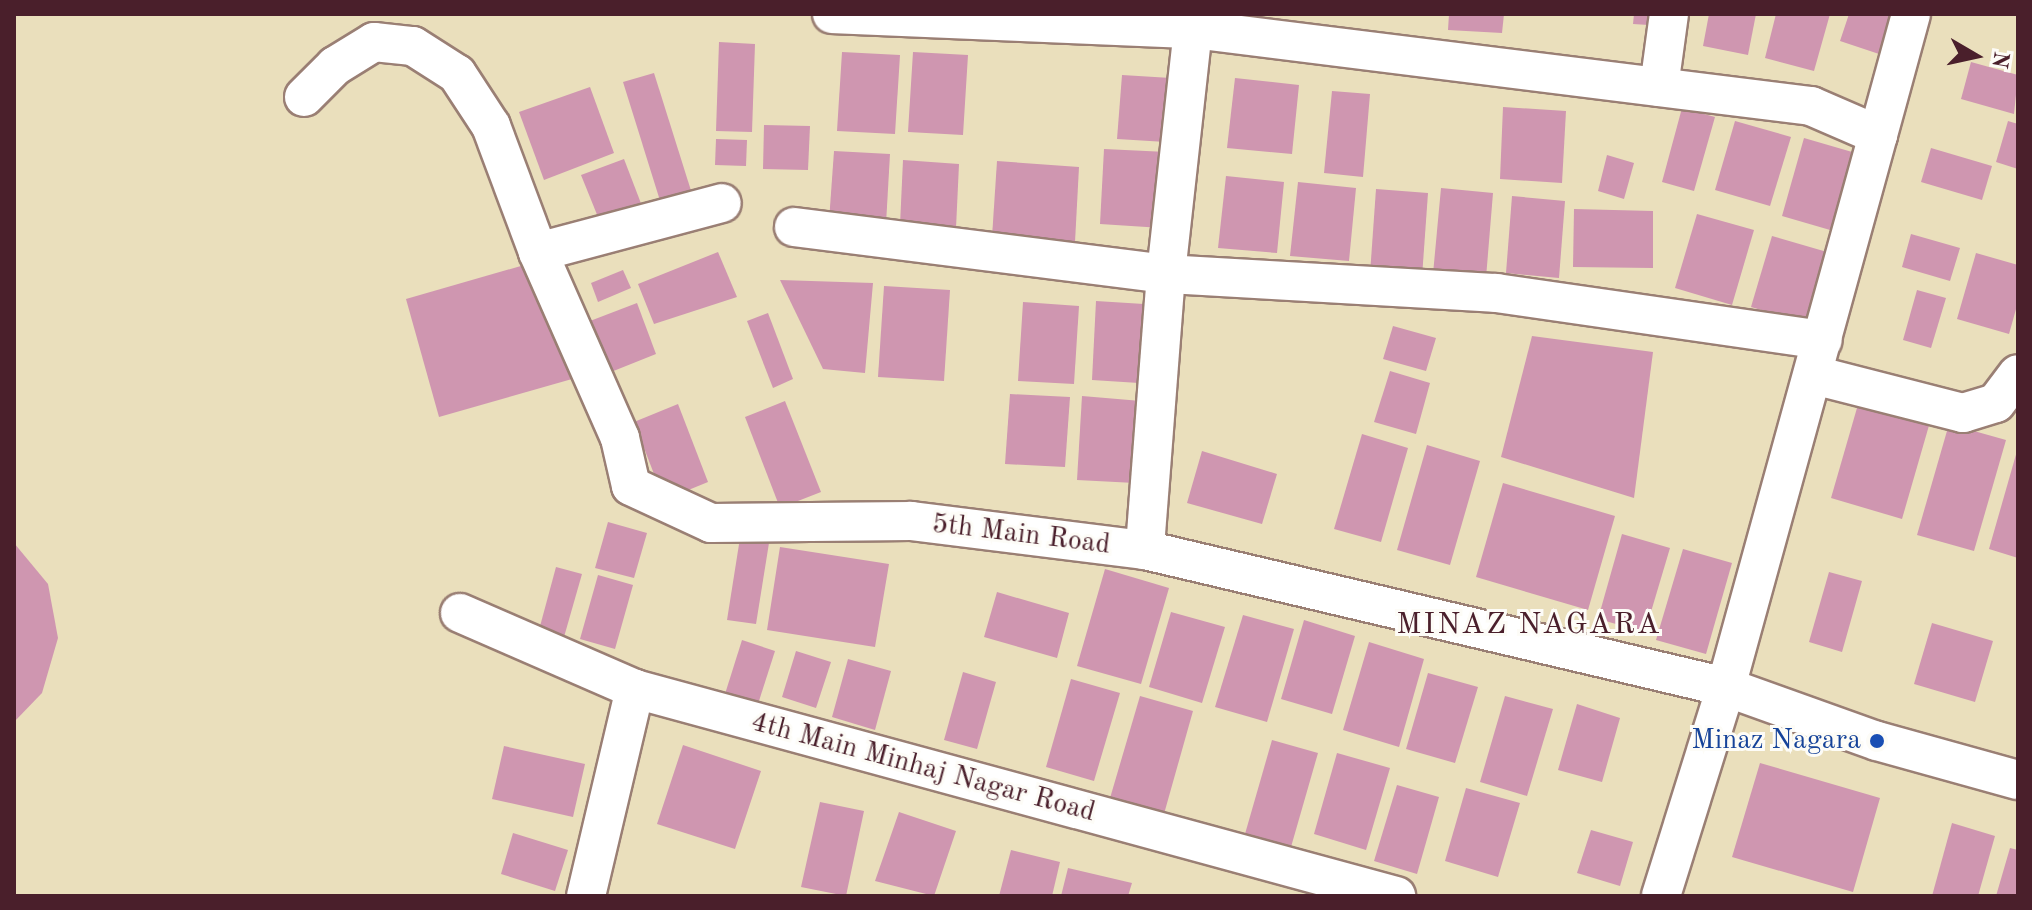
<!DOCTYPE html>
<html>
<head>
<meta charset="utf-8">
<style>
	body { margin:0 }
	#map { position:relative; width:2032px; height:910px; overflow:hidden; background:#eadfbc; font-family:"Old Standard TT",serif }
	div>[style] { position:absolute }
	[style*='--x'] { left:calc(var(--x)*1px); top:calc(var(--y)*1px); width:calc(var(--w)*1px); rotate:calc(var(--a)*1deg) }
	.building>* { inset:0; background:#cf96b0 }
	.roads { filter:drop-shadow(2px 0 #9a7f74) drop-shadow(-2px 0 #9a7f74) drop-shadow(0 2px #9a7f74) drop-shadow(0 -2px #9a7f74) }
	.street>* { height:38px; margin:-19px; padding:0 19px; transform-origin:19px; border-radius:19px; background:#fff }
	.dots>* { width:22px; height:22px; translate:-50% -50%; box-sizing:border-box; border:4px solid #fdfcf7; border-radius:50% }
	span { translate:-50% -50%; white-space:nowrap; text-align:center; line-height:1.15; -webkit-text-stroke:6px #fdfcf7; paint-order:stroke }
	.street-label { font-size:28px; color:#4a1f2b }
	.transit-label { font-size:28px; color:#164399 }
	.right { translate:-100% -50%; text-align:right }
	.neighbourhood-label { font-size:30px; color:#4a1f2b; letter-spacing:2px }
	.frame { position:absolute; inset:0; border:16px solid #4a1f2b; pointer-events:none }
	.north { position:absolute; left:1936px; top:16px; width:80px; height:80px; -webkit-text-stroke:6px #fdfcf7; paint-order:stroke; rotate:99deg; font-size:22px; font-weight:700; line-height:32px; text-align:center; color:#4a1f2b }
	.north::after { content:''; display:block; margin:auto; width:28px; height:36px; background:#4a1f2b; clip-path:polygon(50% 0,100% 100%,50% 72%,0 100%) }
</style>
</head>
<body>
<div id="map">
	<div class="building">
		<div style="clip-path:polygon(1449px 14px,1504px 14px,1502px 33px,1448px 30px)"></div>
		<div style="clip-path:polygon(1634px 14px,1665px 14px,1664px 26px,1633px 24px)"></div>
		<div style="clip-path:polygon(1709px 14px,1756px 14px,1748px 55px,1703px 46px)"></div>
		<div style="clip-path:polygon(1776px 14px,1830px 14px,1814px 71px,1765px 58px)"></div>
		<div style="clip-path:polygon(1849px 14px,1896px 14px,1882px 55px,1840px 41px)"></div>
		<div style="clip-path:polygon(719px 42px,755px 44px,752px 132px,716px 131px)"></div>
		<div style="clip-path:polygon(842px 52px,900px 55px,895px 134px,837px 131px)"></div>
		<div style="clip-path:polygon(913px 52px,968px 55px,963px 135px,908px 132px)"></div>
		<div style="clip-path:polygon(1971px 62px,2018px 75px,2014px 114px,1961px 99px)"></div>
		<div style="clip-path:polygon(654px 73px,693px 197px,662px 207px,623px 82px)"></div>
		<div style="clip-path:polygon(1122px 75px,1171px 78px,1166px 142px,1117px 139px)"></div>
		<div style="clip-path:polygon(1235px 78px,1299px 85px,1292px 154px,1227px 148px)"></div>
		<div style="clip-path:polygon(590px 87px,614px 153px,544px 180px,519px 112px)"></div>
		<div style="clip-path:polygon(1332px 91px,1370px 94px,1363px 177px,1324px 173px)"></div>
		<div style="clip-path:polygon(1503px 107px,1566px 111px,1562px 183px,1500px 179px)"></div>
		<div style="clip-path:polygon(1682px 108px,1715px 117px,1694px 191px,1662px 182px)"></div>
		<div style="clip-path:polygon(1735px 121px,1791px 137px,1770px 206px,1715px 190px)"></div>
		<div style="clip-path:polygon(2008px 121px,2018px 124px,2018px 169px,1996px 162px)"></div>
		<div style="clip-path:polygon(764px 125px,810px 126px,808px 170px,763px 169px)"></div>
		<div style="clip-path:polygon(1804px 138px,1859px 154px,1837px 232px,1782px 216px)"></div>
		<div style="clip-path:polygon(716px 139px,747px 140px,746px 166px,715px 165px)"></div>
		<div style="clip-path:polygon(1931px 148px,1992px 166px,1982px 200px,1921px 182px)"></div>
		<div style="clip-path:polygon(1104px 149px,1167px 152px,1162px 228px,1100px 224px)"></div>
		<div style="clip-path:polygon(834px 151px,890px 154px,886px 224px,829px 221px)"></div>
		<div style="clip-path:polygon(1607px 155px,1634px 163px,1624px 199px,1598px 191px)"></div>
		<div style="clip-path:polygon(624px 159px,642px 206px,600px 222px,581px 175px)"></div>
		<div style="clip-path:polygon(903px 160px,959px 164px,956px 228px,900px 225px)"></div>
		<div style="clip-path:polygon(997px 161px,1079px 167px,1075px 242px,992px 237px)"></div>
		<div style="clip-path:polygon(1226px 176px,1284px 182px,1277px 253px,1218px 248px)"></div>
		<div style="clip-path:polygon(1298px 182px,1356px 188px,1349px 261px,1290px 256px)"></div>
		<div style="clip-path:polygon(1441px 188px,1493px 193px,1486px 278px,1433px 274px)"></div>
		<div style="clip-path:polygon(1376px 189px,1428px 193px,1422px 277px,1370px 274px)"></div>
		<div style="clip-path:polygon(1512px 196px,1565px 201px,1559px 278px,1506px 273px)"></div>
		<div style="clip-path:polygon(1574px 209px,1653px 211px,1653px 268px,1573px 267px)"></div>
		<div style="clip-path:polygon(1697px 214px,1754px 230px,1732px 305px,1675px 288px)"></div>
		<div style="clip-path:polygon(1911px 234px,1960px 248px,1950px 281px,1902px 267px)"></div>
		<div style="clip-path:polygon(1772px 236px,1827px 252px,1805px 323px,1751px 307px)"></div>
		<div style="clip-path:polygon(718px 252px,737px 297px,654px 324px,638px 284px)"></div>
		<div style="clip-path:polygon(1976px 253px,2018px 265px,2018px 302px,2009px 334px,1957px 319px)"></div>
		<div style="clip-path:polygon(538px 261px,572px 379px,439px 417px,406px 299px)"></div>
		<div style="clip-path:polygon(623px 270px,631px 288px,598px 302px,591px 283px)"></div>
		<div style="clip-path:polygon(780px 280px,873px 283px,865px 373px,823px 369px)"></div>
		<div style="clip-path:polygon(884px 286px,950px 290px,944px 381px,878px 377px)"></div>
		<div style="clip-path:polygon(1917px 290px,1946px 298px,1931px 348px,1903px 340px)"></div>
		<div style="clip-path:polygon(1096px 301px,1144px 304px,1139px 383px,1092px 380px)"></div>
		<div style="clip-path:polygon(1023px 302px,1079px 306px,1074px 384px,1018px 381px)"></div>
		<div style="clip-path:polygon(637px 303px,656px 354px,611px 372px,590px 321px)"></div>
		<div style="clip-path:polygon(768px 313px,793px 379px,773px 388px,747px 321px)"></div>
		<div style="clip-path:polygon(1393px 326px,1436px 338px,1426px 371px,1383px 359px)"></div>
		<div style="clip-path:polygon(1532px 336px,1653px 352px,1634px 498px,1501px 457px)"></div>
		<div style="clip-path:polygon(1390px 371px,1430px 383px,1416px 434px,1374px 422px)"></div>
		<div style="clip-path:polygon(1010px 394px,1070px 397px,1065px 467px,1005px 464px)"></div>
		<div style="clip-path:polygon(1082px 396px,1141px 401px,1135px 483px,1077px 480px)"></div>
		<div style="clip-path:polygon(785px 401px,821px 492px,780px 508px,745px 417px)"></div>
		<div style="clip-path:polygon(1859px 401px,1930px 422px,1902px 519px,1831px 498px)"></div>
		<div style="clip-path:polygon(678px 404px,708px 482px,664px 500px,634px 422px)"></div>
		<div style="clip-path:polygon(1949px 424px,2006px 440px,1974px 551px,1917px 535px)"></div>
		<div style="clip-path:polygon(1362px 434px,1408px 448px,1381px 542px,1334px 529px)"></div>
		<div style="clip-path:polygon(1427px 445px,1480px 461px,1450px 565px,1397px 550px)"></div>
		<div style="clip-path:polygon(1202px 451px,1277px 474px,1262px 524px,1187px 503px)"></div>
		<div style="clip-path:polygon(2017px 451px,2018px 451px,2018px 558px,1989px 549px)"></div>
		<div style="clip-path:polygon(1503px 483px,1615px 516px,1588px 610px,1476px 577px)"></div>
		<div style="clip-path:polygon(608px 522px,647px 533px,634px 578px,595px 568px)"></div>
		<div style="clip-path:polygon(1622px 534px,1670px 548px,1645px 632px,1598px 619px)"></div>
		<div style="clip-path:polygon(740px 538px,769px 543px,756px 624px,727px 620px)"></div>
		<div style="clip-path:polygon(14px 543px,48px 584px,58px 638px,42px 693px,14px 722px)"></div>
		<div style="clip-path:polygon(780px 547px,889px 564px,875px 647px,767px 630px)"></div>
		<div style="clip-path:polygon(1683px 549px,1732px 563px,1706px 654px,1656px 640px)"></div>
		<div style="clip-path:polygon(556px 567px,582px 574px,564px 637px,539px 630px)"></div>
		<div style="clip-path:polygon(1105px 569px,1169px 588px,1141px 684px,1077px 666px)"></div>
		<div style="clip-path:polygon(1829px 572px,1862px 581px,1842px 652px,1809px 642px)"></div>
		<div style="clip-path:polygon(598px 575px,633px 585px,615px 649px,580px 639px)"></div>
		<div style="clip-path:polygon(997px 592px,1069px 613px,1057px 658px,984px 637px)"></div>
		<div style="clip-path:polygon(1171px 612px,1225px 627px,1202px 703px,1149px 687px)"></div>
		<div style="clip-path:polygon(1243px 615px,1294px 629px,1267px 722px,1215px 707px)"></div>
		<div style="clip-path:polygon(1304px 620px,1355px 636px,1332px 714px,1281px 699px)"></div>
		<div style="clip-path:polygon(1932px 623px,1993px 641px,1975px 702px,1914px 684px)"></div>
		<div style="clip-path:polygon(742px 640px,775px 651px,758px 704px,725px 694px)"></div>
		<div style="clip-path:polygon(1369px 642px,1424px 659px,1399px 747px,1343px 730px)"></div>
		<div style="clip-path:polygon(796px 651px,831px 662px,816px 708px,782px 697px)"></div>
		<div style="clip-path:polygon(848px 659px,891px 671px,875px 730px,832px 717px)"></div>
		<div style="clip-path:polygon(963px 672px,996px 682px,977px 749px,944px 740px)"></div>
		<div style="clip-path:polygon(1428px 673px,1478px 687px,1455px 763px,1406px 749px)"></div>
		<div style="clip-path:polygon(1071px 679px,1120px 693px,1094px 781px,1046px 767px)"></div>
		<div style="clip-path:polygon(1140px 696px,1193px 711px,1162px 821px,1108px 805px)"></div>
		<div style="clip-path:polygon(1505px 696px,1553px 709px,1527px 796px,1480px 782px)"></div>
		<div style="clip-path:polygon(1577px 704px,1620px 718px,1602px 782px,1558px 770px)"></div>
		<div style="clip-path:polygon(1272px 740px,1318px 753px,1291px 847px,1245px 834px)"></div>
		<div style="clip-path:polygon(683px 745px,761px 771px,735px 849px,657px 824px)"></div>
		<div style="clip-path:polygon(504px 746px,585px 764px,573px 817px,492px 799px)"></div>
		<div style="clip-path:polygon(1337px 753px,1390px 768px,1366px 850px,1314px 834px)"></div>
		<div style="clip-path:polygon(1760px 763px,1880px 798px,1853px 892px,1732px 857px)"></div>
		<div style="clip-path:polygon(1397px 785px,1439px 797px,1417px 874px,1374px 861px)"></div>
		<div style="clip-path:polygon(1466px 788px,1520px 803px,1498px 877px,1445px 861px)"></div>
		<div style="clip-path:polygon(820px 802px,864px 811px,846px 896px,801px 887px)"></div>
		<div style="clip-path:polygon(899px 812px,956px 831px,934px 896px,875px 881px)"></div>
		<div style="clip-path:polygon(1952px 823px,1995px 836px,1978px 896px,1932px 896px)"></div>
		<div style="clip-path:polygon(1591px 830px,1633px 842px,1620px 886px,1577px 873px)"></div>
		<div style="clip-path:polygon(513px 833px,568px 850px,555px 891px,501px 874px)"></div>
		<div style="clip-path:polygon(2010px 848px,2018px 850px,2018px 896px,1996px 896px)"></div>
		<div style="clip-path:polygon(1011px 850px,1060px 862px,1052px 896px,999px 896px)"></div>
		<div style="clip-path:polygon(1068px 868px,1132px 883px,1128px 896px,1061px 896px)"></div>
	</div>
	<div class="roads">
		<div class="street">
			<div style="--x:832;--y:14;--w:361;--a:2.4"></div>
			<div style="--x:1193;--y:29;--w:246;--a:96.3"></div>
			<div style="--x:1166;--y:274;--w:277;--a:94.4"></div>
			<div style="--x:1194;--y:14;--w:15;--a:94"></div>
			<div style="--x:1193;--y:29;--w:623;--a:7.1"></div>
			<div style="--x:1811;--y:106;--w:73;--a:23.4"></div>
			<div style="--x:1878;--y:135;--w:573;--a:105.4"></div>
			<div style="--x:1726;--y:687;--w:219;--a:107.3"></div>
			<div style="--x:1659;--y:87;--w:74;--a:-82.2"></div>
			<div style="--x:304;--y:97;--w:44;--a:-45"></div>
			<div style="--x:335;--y:66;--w:46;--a:-31.6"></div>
			<div style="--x:374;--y:42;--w:39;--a:6"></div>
			<div style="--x:413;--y:46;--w:52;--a:32.5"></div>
			<div style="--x:457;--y:74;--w:62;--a:56.8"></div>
			<div style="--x:491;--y:126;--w:134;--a:69.5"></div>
			<div style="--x:538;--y:252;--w:203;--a:66.2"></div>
			<div style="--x:620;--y:438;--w:49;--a:77.1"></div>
			<div style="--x:631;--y:486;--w:88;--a:24.8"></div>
			<div style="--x:711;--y:523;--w:200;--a:-0.6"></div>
			<div style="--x:911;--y:521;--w:236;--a:7.1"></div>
			<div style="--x:1145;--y:550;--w:597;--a:13.27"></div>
			<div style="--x:1726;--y:687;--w:160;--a:19.7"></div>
			<div style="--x:1877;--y:741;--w:146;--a:15.5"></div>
			<div style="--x:1878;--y:135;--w:125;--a:-74.7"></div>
			<div style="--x:794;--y:227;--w:375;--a:7.2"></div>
			<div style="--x:1166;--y:274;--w:331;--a:3.3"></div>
			<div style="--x:1496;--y:293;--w:330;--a:8.2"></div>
			<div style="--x:538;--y:252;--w:190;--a:-14.9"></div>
			<div style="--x:1814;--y:375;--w:154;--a:14.3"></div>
			<div style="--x:1963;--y:413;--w:34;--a:-17"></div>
			<div style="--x:1996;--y:403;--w:36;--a:-53"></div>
			<div style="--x:460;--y:613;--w:191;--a:23.5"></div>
			<div style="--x:635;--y:689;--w:789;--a:15.22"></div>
			<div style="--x:586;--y:896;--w:213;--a:-76.7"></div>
		</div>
	</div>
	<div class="dots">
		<div style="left:1877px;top:741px;background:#1a4fb4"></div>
	</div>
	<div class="street-label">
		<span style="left:1021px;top:535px;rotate:7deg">5th Main Road</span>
		<span style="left:923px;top:768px;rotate:15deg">4th Main Minhaj Nagar Road</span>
	</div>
	<div class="transit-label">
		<span class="right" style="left:1861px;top:741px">Minaz Nagara</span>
	</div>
	<div class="neighbourhood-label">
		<span style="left:1529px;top:625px">MINAZ NAGARA</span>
	</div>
	<div class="frame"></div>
	<div class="north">N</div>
</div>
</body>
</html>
